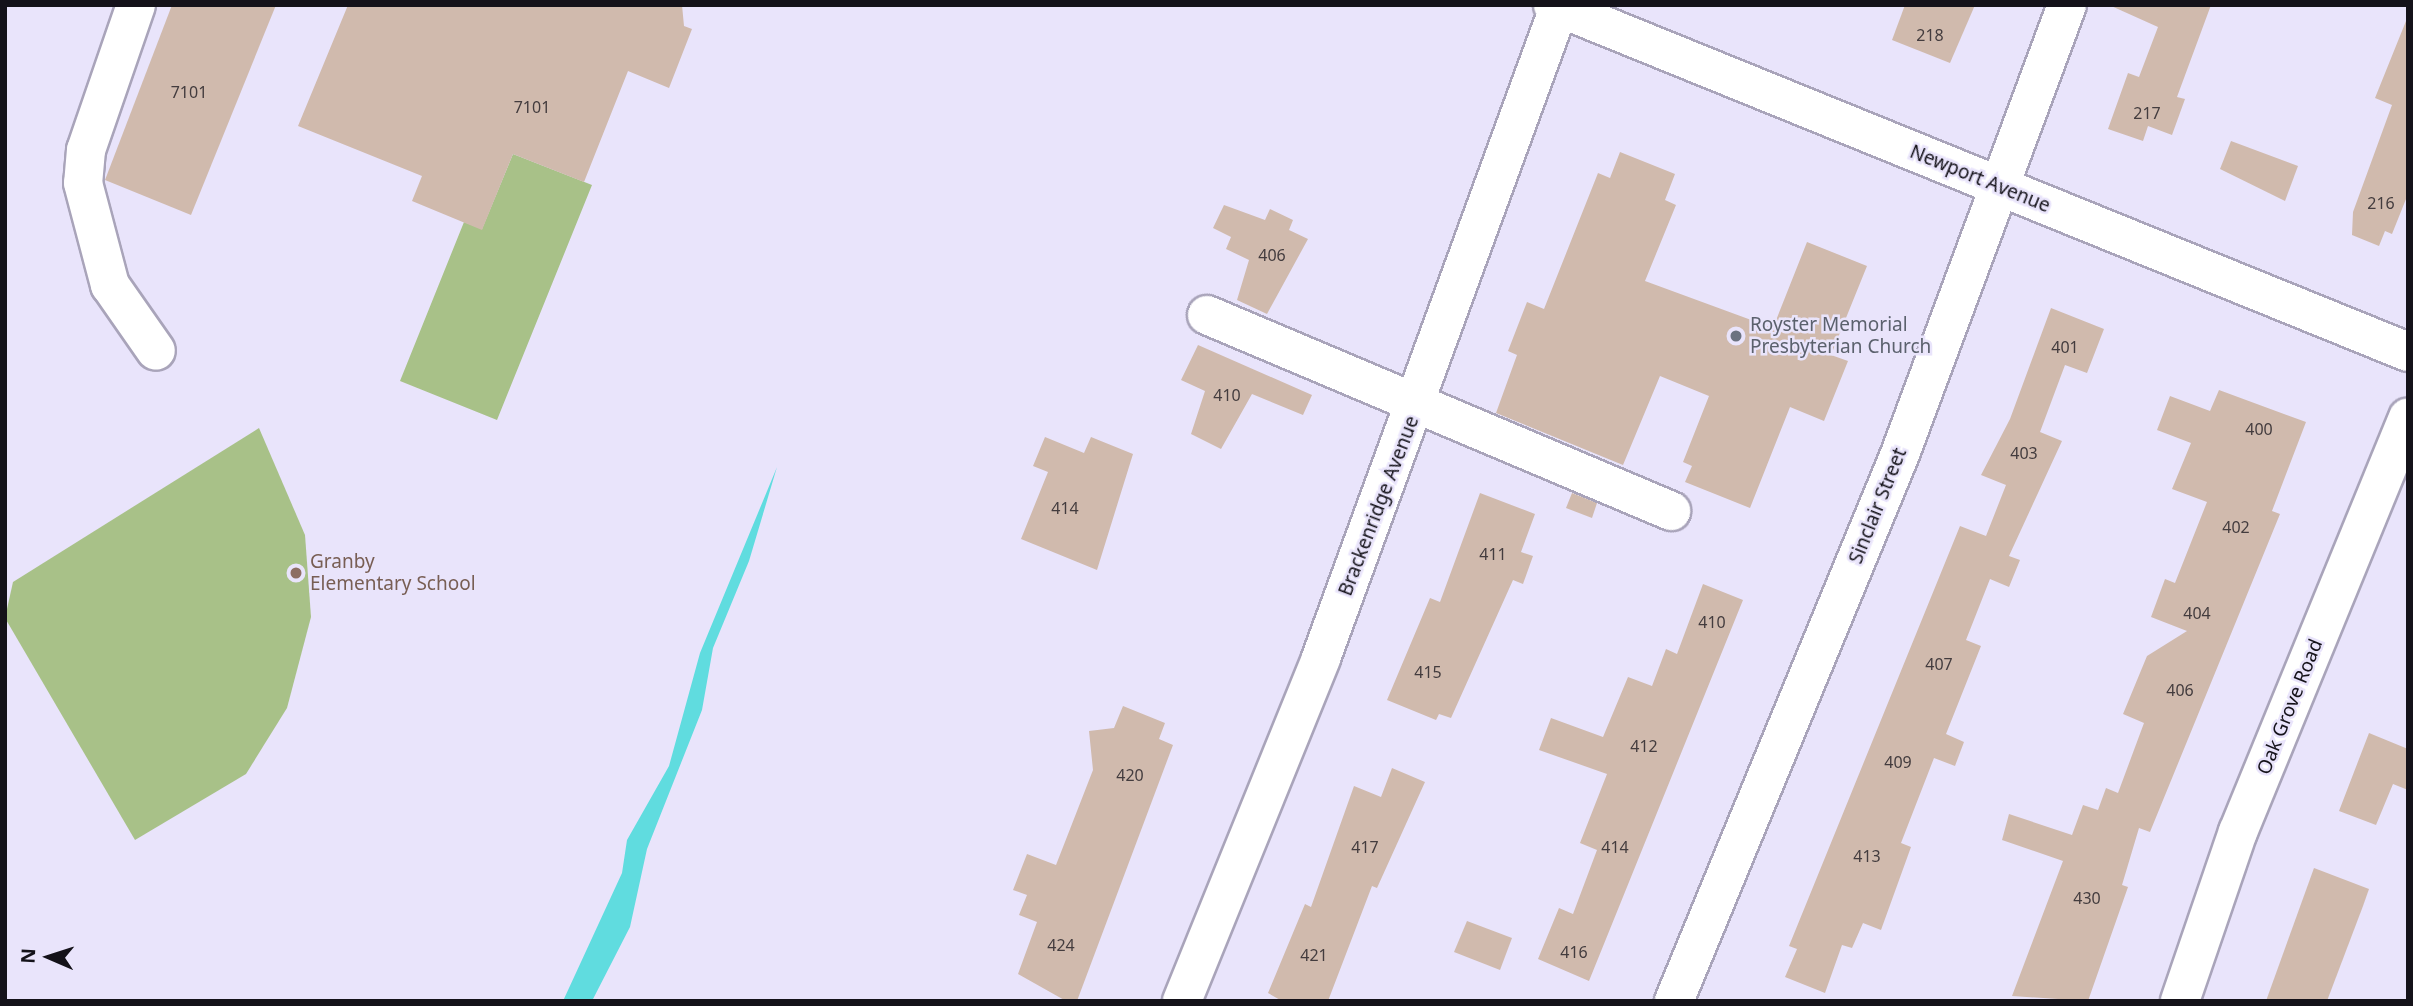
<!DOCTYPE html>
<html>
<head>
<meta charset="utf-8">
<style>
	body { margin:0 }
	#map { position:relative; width:2413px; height:1006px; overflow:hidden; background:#e9e4fb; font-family:"Noto Sans",sans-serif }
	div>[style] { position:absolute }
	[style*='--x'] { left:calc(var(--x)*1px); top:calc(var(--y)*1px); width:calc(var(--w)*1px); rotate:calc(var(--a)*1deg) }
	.green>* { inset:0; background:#a8c188 }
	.water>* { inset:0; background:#60dcdf }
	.building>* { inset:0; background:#d0baad }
	.roads { filter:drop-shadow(2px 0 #a9a4ba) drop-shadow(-2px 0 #a9a4ba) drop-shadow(0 2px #a9a4ba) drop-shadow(0 -2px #a9a4ba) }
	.minor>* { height:38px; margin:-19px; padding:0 19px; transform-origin:19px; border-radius:19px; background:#fff }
	.dots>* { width:19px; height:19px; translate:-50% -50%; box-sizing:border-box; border:4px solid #e9e4fb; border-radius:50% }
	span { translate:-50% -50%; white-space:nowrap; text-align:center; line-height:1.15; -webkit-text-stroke:5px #e9e4fb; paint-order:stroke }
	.number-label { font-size:16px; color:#433c3e }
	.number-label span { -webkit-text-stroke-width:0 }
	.street-label { font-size:19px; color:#141219 }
	.worship-label { font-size:19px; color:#5b616d }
	.left { translate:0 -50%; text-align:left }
	.education-label { font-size:19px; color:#785e54 }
	.frame { position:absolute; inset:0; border:7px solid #141219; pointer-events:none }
	.north { position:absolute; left:14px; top:922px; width:70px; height:70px; -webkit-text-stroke:5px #e9e4fb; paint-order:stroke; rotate:273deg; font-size:19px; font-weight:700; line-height:28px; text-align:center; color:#141219 }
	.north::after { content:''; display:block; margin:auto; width:24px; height:32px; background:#141219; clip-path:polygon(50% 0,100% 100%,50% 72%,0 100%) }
</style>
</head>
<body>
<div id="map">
	<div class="green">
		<div style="clip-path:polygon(513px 154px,592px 185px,497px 420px,400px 381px,464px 222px,482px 229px)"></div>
		<div style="clip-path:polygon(259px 428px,305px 535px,311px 617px,287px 708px,246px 774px,135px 840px,5px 618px,13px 582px)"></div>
	</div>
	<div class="water">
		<div style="clip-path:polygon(777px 467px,749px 561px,713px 648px,702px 710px,647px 849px,630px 927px,592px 1001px,563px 1001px,622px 873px,627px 840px,669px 766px,700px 653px)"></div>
	</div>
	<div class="building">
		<div style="clip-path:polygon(172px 5px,276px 5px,191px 215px,105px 180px)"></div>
		<div style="clip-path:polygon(348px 5px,682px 5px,684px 26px,692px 29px,669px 88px,628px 71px,584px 182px,513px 154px,482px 230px,412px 201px,422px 176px,298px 126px)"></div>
		<div style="clip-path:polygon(1905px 5px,1975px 5px,1950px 63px,1892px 40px)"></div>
		<div style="clip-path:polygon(2109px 5px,2211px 5px,2177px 97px,2185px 99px,2172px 135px,2148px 126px,2143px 141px,2108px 129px,2128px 73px,2139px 77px,2158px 27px)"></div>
		<div style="clip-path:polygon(2406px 21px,2408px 194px,2392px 234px,2385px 231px,2379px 246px,2352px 235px,2353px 212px,2392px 105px,2375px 98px)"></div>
		<div style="clip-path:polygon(2231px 141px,2298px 166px,2285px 201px,2220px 169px)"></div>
		<div style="clip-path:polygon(1620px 152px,1675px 174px,1665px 200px,1676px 205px,1645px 281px,1773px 328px,1807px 242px,1867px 266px,1831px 355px,1848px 361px,1824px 421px,1790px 407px,1750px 508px,1685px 482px,1692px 466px,1683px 462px,1709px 396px,1660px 376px,1623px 465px,1496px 413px,1517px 355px,1508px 351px,1527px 302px,1544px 309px,1598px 173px,1610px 178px)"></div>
		<div style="clip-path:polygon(1224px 205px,1265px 220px,1270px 209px,1293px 220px,1289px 230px,1308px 239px,1267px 314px,1237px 300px,1249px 260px,1226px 249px,1231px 237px,1213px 228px)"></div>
		<div style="clip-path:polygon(2051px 308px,2104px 329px,2087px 373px,2065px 365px,2040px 432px,2062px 441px,2009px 556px,2020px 560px,2009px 587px,1990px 579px,1966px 640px,1981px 646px,1946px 734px,1964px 742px,1955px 766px,1934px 758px,1901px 843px,1911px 847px,1881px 930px,1863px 923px,1852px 948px,1842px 945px,1825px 993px,1785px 977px,1797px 949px,1789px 946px,1960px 526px,1986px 536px,2006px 485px,1981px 475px,2010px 419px)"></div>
		<div style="clip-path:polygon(1198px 345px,1312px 395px,1303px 415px,1252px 394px,1221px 449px,1191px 434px,1205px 391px,1181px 380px)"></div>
		<div style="clip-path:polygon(2219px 390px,2306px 422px,2272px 511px,2280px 514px,2150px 832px,2139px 828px,2122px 885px,2128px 887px,2088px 1001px,2012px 996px,2063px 861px,2002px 840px,2009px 814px,2072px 835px,2083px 805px,2098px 810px,2106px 788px,2118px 793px,2144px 723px,2123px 714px,2147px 656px,2187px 631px,2151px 617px,2165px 579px,2175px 583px,2207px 502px,2172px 489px,2191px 443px,2157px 430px,2170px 396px,2210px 411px)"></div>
		<div style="clip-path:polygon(1045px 437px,1084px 453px,1091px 437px,1133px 454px,1097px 570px,1021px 539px,1048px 472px,1033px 466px)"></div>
		<div style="clip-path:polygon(1480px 493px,1535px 514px,1521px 552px,1533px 556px,1523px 584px,1513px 580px,1451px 718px,1439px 714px,1436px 720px,1387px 700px,1430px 598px,1440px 602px)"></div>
		<div style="clip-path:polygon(1572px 493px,1597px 503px,1592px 518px,1566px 508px)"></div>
		<div style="clip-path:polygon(1703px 584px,1743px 600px,1589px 981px,1538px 959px,1559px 908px,1573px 914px,1597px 850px,1580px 843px,1607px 774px,1539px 750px,1551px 718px,1603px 737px,1628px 677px,1652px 686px,1666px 649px,1677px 654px)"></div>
		<div style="clip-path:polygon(1123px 706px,1165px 723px,1159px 739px,1173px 745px,1077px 1001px,1066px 1001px,1018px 974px,1037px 922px,1019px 915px,1027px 895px,1013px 890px,1027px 854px,1056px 865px,1093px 770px,1089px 731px,1114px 728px)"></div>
		<div style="clip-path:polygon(2369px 733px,2408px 749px,2408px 790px,2393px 784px,2376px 825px,2339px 811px)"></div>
		<div style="clip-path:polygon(1392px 768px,1425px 782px,1377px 888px,1372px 886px,1328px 1001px,1282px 1001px,1268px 993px,1305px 904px,1311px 907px,1354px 786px,1381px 797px)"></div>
		<div style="clip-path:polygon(2314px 868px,2369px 889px,2363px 906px,2327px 1001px,2266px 1001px)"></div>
		<div style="clip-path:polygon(1467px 921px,1512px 938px,1500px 970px,1454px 952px)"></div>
	</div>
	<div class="roads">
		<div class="minor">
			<div style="--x:136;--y:5;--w:153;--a:109"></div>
			<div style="--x:86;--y:150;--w:33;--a:95"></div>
			<div style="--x:83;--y:183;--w:106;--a:75.2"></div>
			<div style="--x:110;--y:285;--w:80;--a:55.1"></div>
			<div style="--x:1553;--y:5;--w:923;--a:22.09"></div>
			<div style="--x:1207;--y:315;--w:504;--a:22.9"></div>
			<div style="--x:1182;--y:1001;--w:370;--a:-67.9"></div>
			<div style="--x:1321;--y:658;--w:695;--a:-69.9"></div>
			<div style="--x:1674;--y:1001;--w:592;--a:-67.55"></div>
			<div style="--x:1900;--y:454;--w:479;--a:-69.6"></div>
			<div style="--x:2180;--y:1001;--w:179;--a:-71.1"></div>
			<div style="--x:2238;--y:832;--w:448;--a:-67.7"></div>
		</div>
	</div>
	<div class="dots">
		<div style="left:1736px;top:336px;background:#6b7280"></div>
		<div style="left:296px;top:573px;background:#8d6e63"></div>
	</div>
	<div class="number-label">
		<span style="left:1930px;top:35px">218</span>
		<span style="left:189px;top:92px">7101</span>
		<span style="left:532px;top:107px">7101</span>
		<span style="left:2147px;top:113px">217</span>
		<span style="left:2381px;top:203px">216</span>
		<span style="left:1272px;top:255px">406</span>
		<span style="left:2065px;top:347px">401</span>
		<span style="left:1227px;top:395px">410</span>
		<span style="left:2259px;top:429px">400</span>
		<span style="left:2024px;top:453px">403</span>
		<span style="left:1065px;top:508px">414</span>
		<span style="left:2236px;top:527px">402</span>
		<span style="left:1493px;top:554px">411</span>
		<span style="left:2197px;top:613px">404</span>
		<span style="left:1712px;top:622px">410</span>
		<span style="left:1939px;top:664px">407</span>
		<span style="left:1428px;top:672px">415</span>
		<span style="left:2180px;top:690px">406</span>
		<span style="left:1644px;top:746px">412</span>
		<span style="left:1898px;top:762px">409</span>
		<span style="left:1130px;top:775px">420</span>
		<span style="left:1365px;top:847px">417</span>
		<span style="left:1615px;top:847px">414</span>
		<span style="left:1867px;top:856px">413</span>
		<span style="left:2087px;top:898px">430</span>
		<span style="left:1061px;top:945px">424</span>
		<span style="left:1574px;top:952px">416</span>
		<span style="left:1314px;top:955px">421</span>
	</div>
	<div class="street-label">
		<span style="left:1980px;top:179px;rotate:22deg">Newport Avenue</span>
		<span style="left:1379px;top:506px;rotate:-69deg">Brackenridge Avenue</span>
		<span style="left:1878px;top:506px;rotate:-68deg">Sinclair Street</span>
		<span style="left:2290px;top:707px;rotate:-68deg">Oak Grove Road</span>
	</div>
	<div class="worship-label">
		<span class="left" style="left:1750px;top:336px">Royster Memorial<br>Presbyterian Church</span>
	</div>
	<div class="education-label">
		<span class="left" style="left:310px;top:573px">Granby<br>Elementary School</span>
	</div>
	<div class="frame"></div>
	<div class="north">N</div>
</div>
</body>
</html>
